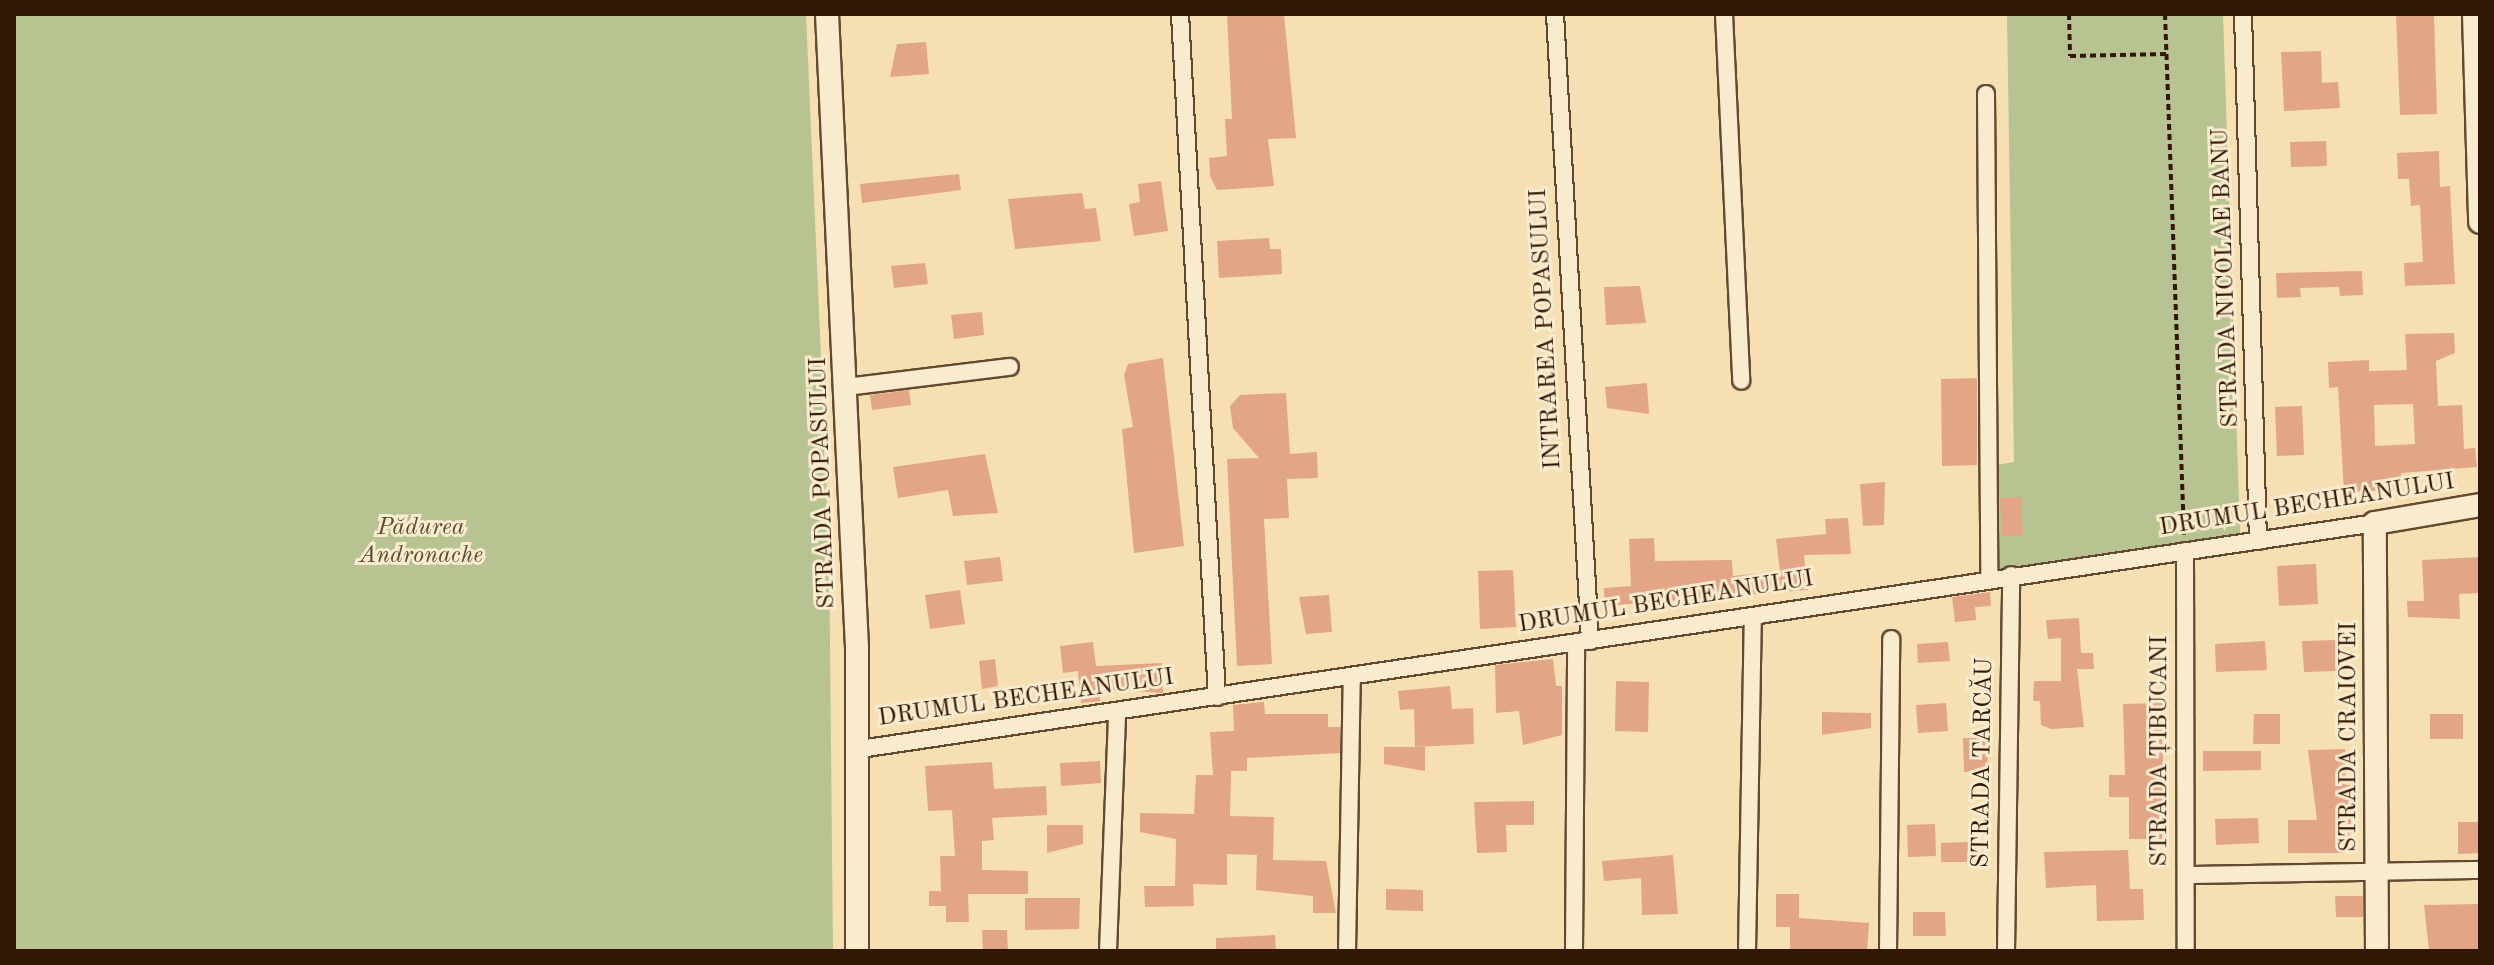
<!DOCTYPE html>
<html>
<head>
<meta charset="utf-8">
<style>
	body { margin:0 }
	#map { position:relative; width:2494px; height:965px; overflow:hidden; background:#f6e0b3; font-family:"Old Standard TT",serif }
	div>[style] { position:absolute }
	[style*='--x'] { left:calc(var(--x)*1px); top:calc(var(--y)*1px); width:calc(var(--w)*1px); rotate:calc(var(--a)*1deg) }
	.green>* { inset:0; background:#b7c391 }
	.building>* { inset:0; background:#e2a586 }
	.path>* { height:4px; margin-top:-2px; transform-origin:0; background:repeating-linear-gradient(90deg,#331705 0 6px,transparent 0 10px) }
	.roads { filter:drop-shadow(2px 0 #644930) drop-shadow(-2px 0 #644930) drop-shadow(0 2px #644930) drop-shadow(0 -2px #644930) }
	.street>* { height:16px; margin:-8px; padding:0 8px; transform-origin:8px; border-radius:8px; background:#f9ebce }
	.secondary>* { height:22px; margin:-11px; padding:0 11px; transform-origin:11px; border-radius:11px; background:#f9ebce }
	span { translate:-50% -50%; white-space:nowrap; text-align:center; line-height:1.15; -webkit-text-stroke:6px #f9ebce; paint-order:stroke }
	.street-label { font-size:24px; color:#331705 }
	.park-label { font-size:24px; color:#5b4b2f; font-style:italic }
	.frame { position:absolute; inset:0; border:16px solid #331705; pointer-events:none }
</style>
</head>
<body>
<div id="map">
	<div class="green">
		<div style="clip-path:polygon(14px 14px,806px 14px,829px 539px,833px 951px,14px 951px)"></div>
		<div style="clip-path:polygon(2007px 14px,2223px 14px,2240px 533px,1990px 576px,1990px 466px,2014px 462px)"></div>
	</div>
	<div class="building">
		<div style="clip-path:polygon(1227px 14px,1284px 14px,1296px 138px,1268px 139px,1274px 186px,1217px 190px,1210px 176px,1209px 158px,1227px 156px,1225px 119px,1232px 119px)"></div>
		<div style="clip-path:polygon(2396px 14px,2434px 14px,2437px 114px,2400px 115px)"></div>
		<div style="clip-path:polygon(926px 42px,929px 74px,890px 77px,897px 44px)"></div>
		<div style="clip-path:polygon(2321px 51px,2322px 83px,2338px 82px,2340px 108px,2284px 111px,2281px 52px)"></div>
		<div style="clip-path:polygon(2326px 141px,2327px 166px,2291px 167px,2290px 142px)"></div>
		<div style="clip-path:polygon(2439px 151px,2440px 187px,2450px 186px,2455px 284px,2405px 286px,2404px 263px,2423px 262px,2420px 205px,2411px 206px,2409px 179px,2398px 179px,2397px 153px)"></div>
		<div style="clip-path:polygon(959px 174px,961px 190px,862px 203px,860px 184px)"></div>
		<div style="clip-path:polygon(1161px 181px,1168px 231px,1134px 236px,1129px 204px,1140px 202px,1138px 184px)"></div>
		<div style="clip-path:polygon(1082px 193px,1085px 209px,1096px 208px,1101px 241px,1015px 249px,1008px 199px)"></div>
		<div style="clip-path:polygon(1269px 238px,1270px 249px,1281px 249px,1282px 274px,1219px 278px,1217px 241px)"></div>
		<div style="clip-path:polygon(925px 263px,928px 284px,894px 288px,891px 266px)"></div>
		<div style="clip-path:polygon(2362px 271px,2363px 295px,2340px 296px,2339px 287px,2300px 288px,2301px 297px,2277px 298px,2276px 273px)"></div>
		<div style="clip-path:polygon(1640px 286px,1646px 323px,1606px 325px,1604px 287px)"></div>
		<div style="clip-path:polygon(982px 312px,984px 335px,954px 339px,951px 315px)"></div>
		<div style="clip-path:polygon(evenodd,2454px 333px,2455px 353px,2436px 361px,2438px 406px,2462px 405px,2464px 449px,2475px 448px,2477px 467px,2401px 473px,2402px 490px,2344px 492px,2338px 387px,2329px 388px,2328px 362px,2369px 360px,2369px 371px,2407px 370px,2405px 334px,2454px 333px,2413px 404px,2415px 444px,2375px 446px,2374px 405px,2413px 404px)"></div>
		<div style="clip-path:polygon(1163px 358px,1184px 546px,1134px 553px,1122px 429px,1133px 427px,1124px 375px,1128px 364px)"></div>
		<div style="clip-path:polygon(1977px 378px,1977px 465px,1942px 466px,1941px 379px)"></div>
		<div style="clip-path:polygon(1647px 383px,1649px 414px,1607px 408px,1605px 387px)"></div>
		<div style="clip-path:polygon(909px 390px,911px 405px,872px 410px,870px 395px)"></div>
		<div style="clip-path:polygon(1286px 393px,1290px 454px,1317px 452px,1318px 478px,1287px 479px,1289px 518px,1264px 519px,1272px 664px,1237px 666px,1227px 459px,1259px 458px,1233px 428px,1230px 406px,1240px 395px)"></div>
		<div style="clip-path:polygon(2302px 406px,2304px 455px,2277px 456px,2275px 407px)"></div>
		<div style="clip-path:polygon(985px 454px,998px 513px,953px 516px,948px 490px,898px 498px,893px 467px)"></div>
		<div style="clip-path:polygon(1885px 482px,1884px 525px,1863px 526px,1860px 484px)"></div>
		<div style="clip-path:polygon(2021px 497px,2023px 535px,2002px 536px,2000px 498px)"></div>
		<div style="clip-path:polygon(1848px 518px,1851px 554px,1804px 555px,1808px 590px,1605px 606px,1604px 588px,1631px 586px,1629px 539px,1654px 538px,1655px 561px,1732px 560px,1733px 576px,1780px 571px,1776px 539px,1826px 534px,1825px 519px)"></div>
		<div style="clip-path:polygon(1000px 557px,1003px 581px,967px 585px,964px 561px)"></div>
		<div style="clip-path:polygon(2480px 557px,2480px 593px,2459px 594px,2460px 619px,2408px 617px,2407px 601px,2424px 601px,2422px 560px)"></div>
		<div style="clip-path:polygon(2316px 564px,2318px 604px,2279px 606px,2277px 566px)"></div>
		<div style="clip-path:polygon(1513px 570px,1516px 627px,1480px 629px,1478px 571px)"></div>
		<div style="clip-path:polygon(960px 590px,965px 624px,930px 629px,925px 595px)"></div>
		<div style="clip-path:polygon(1990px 592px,1991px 606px,1975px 607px,1976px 620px,1955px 622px,1952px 597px)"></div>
		<div style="clip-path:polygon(1329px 595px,1332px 632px,1306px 634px,1299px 597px)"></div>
		<div style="clip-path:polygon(2079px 618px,2081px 653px,2093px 653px,2094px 669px,2077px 669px,2084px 727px,2051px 729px,2041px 725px,2040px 701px,2033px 701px,2034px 681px,2061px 681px,2061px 638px,2048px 639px,2046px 620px)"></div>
		<div style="clip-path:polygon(2337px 640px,2339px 671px,2304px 672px,2302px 641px)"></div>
		<div style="clip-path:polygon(2265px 641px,2267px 670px,2216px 672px,2215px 644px)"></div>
		<div style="clip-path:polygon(1093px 642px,1096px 666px,1162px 663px,1163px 693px,1099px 689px,1100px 701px,1081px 703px,1078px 671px,1063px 673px,1060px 646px)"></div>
		<div style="clip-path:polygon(1948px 642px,1950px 661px,1918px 663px,1917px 644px)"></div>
		<div style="clip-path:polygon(995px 659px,998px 686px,982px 689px,979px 661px)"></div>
		<div style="clip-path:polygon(1553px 659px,1556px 686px,1562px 686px,1562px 735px,1523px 745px,1519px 711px,1496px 713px,1495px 665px)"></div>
		<div style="clip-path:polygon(1616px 681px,1649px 682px,1648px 732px,1615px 731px)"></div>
		<div style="clip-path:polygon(1450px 686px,1452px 709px,1473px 708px,1474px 744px,1415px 747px,1414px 709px,1400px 710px,1398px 691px)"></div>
		<div style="clip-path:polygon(1264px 702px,1265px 714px,1328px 714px,1328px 727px,1340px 727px,1340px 753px,1247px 758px,1247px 771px,1231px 771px,1230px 816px,1274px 817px,1273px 860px,1326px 861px,1336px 913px,1313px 913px,1313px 896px,1256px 890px,1257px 855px,1227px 854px,1227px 885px,1193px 884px,1194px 906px,1145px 907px,1144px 886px,1175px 886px,1176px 839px,1140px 832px,1140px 813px,1194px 814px,1196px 775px,1213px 775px,1210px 732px,1234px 731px,1233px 705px)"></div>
		<div style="clip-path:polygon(1946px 703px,1948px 731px,1918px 733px,1916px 705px)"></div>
		<div style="clip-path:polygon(2163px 703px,2163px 839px,2129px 839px,2129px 797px,2109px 797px,2109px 775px,2125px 775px,2123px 704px)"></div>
		<div style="clip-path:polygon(1822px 712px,1871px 713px,1871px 728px,1822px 735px)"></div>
		<div style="clip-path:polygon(2254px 714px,2280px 714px,2280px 744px,2253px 744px)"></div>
		<div style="clip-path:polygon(2430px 714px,2463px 714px,2463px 739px,2430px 739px)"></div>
		<div style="clip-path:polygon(1963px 738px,1987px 738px,1988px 771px,1964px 772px)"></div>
		<div style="clip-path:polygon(1384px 747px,1425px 747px,1425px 771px,1384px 764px)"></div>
		<div style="clip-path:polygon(2345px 749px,2346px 785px,2356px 785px,2347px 853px,2288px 853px,2288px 820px,2317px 820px,2308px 750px)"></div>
		<div style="clip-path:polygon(2203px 751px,2261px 751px,2261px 770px,2203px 771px)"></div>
		<div style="clip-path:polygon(1100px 761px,1101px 783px,1061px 786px,1060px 763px)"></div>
		<div style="clip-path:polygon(992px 762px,994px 789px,1046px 786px,1047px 815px,992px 818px,994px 840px,982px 841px,982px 870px,1028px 871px,1028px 894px,968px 894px,969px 922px,946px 922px,946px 906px,929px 906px,929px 891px,941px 891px,940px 856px,955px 856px,952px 810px,928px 811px,925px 766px)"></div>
		<div style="clip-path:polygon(1534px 801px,1534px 825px,1506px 825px,1507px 852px,1477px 853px,1474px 802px)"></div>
		<div style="clip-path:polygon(2258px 818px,2259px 843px,2216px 845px,2215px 819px)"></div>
		<div style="clip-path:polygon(2458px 822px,2480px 822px,2480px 853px,2458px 854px)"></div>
		<div style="clip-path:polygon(1935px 824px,1936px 856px,1908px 857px,1907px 825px)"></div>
		<div style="clip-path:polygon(1047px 825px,1083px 825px,1083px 844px,1047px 853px)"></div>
		<div style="clip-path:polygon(1968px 842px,1968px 862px,1941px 862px,1941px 843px)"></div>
		<div style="clip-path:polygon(2128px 850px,2130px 889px,2143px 889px,2144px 920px,2097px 921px,2096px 885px,2046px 888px,2044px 852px)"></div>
		<div style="clip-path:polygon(1673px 855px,1678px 914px,1642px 915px,1641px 878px,1604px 881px,1602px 861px)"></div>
		<div style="clip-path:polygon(1386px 889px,1423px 890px,1423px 911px,1386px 910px)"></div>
		<div style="clip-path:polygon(1776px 894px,1799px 894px,1799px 918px,1869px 923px,1867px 951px,1790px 951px,1790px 927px,1776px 927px)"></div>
		<div style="clip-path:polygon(2335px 896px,2363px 896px,2363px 917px,2336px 917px)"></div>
		<div style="clip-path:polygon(1025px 898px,1080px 898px,1079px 929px,1025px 930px)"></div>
		<div style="clip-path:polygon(2480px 904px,2480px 951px,2429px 951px,2424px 905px)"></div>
		<div style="clip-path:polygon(1913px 912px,1945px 912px,1946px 936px,1913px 936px)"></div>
		<div style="clip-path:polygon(982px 930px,1007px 930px,1008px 951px,983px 951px)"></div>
		<div style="clip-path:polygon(1275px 935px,1276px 951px,1216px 951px,1216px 938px)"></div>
	</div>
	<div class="path">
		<div style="--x:2069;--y:14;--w:42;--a:88.6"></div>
		<div style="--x:2070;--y:56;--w:97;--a:-1.2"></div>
		<div style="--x:2165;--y:14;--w:521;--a:87.91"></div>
	</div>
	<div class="roads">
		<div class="street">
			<div style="--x:1180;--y:14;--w:684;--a:86.9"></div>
			<div style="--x:1555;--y:14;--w:628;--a:86.8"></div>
			<div style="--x:1724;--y:14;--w:367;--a:87.3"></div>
			<div style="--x:2243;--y:14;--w:527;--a:88.37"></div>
			<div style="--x:1986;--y:94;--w:484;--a:89.6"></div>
			<div style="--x:846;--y:387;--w:165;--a:-7"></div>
			<div style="--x:2185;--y:551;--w:400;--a:89.9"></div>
			<div style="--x:860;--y:749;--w:1532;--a:-8.48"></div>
			<div style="--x:2186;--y:875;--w:294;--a:-1"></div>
			<div style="--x:1108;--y:951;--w:239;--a:-87.8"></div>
			<div style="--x:1347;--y:951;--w:273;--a:-89"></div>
			<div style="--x:1574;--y:951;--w:308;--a:-89.6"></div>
			<div style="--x:1747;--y:951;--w:335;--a:-89"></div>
			<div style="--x:1888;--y:951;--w:312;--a:-89.4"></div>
			<div style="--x:2006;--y:951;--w:376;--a:-89.2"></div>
		</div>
		<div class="secondary">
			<div style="--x:827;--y:14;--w:634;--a:87.29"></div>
			<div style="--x:857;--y:647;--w:304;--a:90"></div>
			<div style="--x:2474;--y:14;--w:208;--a:88.3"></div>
			<div style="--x:2377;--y:951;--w:428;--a:-90.3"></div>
			<div style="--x:2375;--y:523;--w:107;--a:-9.7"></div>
		</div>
	</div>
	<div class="street-label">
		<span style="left:2227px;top:278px;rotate:-92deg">STRADA NICOLAE BANU</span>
		<span style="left:1547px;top:329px;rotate:-93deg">INTRAREA POPASULUI</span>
		<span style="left:824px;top:483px;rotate:-92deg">STRADA POPASULUI</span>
		<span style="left:2307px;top:506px;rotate:-9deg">DRUMUL BECHEANULUI</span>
		<span style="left:1666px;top:603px;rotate:-9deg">DRUMUL BECHEANULUI</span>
		<span style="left:1026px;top:699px;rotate:-8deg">DRUMUL BECHEANULUI</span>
		<span style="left:2350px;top:737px;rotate:-90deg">STRADA CRAIOVEI</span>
		<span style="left:2161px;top:751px;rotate:-90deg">STRADA ȚIBUCANI</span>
		<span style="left:1984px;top:763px;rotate:-89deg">STRADA TARCĂU</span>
	</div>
	<div class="park-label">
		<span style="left:421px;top:543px">Pădurea<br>Andronache</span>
	</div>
	<div class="frame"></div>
</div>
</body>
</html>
